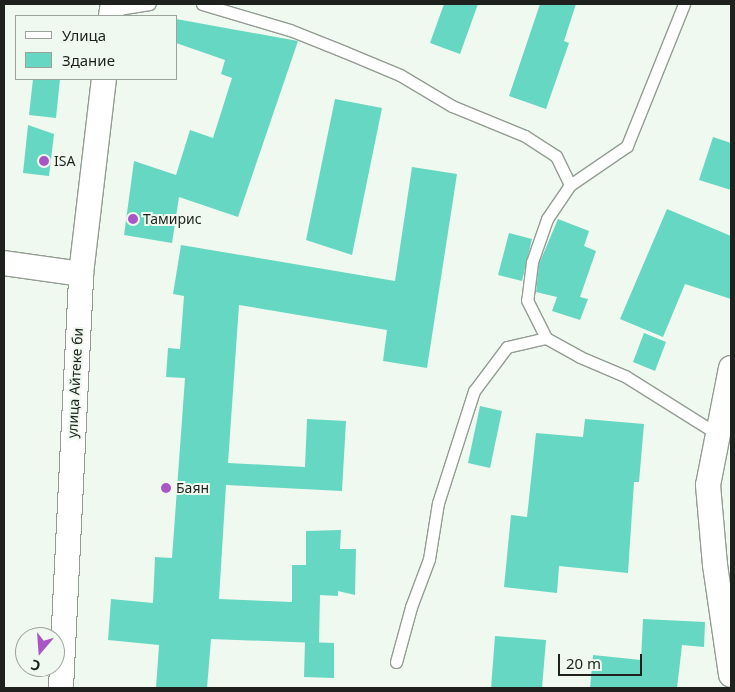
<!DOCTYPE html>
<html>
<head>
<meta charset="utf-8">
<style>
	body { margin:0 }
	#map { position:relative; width:735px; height:692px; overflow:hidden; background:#eff9ef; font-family:"Noto Sans",sans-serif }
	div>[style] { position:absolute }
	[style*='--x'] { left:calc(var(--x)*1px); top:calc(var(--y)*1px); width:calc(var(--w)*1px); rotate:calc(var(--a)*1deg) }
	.building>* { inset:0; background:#66d7c2 }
	.roads { filter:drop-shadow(1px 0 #939c93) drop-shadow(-1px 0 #939c93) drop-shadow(0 1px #939c93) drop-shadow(0 -1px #939c93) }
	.lane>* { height:11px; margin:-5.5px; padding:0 5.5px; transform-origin:5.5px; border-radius:5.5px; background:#fff }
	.street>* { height:24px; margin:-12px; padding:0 12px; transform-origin:12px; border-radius:12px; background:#fff }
	.dots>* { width:14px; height:14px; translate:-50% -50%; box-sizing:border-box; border:2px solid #eff9ef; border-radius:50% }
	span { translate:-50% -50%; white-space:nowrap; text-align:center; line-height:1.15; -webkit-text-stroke:4px #eff9ef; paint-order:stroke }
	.poi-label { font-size:14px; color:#1e211e }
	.left { translate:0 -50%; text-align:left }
	.street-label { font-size:14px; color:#1e211e }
	.frame { position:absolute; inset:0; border:5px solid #1e211e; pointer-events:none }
	.legend { position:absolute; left:15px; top:15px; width:162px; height:65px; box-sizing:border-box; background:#eff9ef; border:1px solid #9ba39b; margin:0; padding:6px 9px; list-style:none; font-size:15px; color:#1e211e }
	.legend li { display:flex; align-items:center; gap:10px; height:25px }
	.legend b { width:25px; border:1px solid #9ba39b }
	.north { position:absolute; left:15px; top:627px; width:50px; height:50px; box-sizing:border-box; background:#eff9ef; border:1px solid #9ba39b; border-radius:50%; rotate:198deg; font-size:14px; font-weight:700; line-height:20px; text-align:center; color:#1e211e }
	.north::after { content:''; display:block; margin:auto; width:18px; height:22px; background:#a955c4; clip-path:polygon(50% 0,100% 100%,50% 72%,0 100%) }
	.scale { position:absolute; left:558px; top:654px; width:84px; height:22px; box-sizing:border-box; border:2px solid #1e211e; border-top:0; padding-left:6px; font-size:15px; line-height:18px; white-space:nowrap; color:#1e211e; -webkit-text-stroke:4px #eff9ef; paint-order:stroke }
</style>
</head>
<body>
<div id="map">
	<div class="building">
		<div style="clip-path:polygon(444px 4px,478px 4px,460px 54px,430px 43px)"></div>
		<div style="clip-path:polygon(540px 4px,576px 4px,564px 41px,569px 43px,546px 109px,509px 96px)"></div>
		<div style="clip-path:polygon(176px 19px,298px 41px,238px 217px,179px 197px,172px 243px,124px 235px,134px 161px,176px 175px,190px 130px,213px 138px,232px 78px,221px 74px,225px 60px,176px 43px)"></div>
		<div style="clip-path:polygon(33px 79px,60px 79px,56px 118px,29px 115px)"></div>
		<div style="clip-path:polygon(335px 99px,382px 108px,352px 255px,306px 240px)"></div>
		<div style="clip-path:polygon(28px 125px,54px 134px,49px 176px,23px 173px)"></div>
		<div style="clip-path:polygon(713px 137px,731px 143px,731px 190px,699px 180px)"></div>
		<div style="clip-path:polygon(412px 167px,457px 174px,427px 368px,383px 361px,387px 330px,239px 305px,228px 463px,305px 467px,307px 419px,346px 421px,342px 491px,226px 485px,219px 599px,292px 602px,292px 565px,306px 565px,306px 531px,341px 530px,340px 549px,356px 549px,355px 595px,338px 591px,338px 596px,320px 595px,319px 643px,211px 639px,207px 688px,156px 688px,159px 645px,108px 640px,111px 599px,153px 603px,155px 557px,172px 558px,185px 378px,166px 377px,168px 348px,180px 349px,184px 296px,173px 294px,181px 245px,395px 281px)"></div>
		<div style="clip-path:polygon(667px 209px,731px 236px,731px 299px,685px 284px,663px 337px,620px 319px)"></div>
		<div style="clip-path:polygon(558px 219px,589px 231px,584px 246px,596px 251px,580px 297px,588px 299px,580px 320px,552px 311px,557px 297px,536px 292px,539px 264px)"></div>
		<div style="clip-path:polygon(509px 233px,532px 239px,522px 281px,498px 275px)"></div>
		<div style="clip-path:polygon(644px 333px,666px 342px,655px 371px,633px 362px)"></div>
		<div style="clip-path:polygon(480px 406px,502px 411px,490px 468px,468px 463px)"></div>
		<div style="clip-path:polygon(585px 419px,644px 424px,639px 482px,634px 482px,628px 573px,559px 566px,557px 593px,504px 587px,511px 515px,527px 517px,536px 433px,583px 437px)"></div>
		<div style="clip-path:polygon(643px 619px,705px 622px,704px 647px,682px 645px,677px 688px,590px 688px,593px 655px,641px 660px)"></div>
		<div style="clip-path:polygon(495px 636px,546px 640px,542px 688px,491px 688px)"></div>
		<div style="clip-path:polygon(305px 642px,334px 643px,334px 678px,304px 677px)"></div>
	</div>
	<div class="roads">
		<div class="lane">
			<div style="--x:202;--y:4;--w:92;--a:16.5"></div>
			<div style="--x:290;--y:30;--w:59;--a:21.8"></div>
			<div style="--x:345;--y:52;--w:60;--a:22.7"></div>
			<div style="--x:400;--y:75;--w:61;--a:30.8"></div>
			<div style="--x:452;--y:106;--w:79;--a:22.3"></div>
			<div style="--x:525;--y:136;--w:37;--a:33"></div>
			<div style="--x:556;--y:156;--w:32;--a:64"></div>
			<div style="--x:684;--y:4;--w:153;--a:111.9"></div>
			<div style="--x:627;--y:146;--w:69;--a:145.6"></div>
			<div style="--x:570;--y:185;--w:41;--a:124.1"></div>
			<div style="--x:547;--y:219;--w:46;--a:109.2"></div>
			<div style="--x:532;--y:262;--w:38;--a:97"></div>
			<div style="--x:527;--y:300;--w:42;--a:63.4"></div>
			<div style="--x:546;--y:338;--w:39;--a:29"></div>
			<div style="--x:580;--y:357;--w:49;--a:22.9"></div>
			<div style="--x:625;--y:376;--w:107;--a:32.1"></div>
			<div style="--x:112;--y:10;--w:38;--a:-9"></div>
			<div style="--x:396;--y:662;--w:57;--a:-74.7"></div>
			<div style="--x:411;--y:607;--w:51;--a:-69.4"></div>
			<div style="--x:429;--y:559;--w:57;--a:-80.9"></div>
			<div style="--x:438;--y:503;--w:118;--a:-72.2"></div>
			<div style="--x:474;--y:391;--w:55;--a:-53.1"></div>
			<div style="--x:507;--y:347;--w:40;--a:-13"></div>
		</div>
		<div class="street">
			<div style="--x:111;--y:16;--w:12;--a:-81"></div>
			<div style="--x:4;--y:263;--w:78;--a:8.1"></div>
			<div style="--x:731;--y:368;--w:119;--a:101.1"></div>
			<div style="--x:708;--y:485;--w:80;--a:85"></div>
			<div style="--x:715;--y:565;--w:111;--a:81.7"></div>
			<div style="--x:61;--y:688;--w:414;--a:-87.2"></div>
			<div style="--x:81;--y:274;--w:196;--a:-83.3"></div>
		</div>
	</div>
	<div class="dots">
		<div style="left:44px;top:161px;background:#a955c4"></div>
		<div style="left:133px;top:219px;background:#a955c4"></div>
		<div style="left:166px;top:488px;background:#a955c4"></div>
	</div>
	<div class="poi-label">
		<span class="left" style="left:54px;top:161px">ISA</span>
		<span class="left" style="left:143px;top:219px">Тамирис</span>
		<span class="left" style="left:176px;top:488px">Баян</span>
	</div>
	<div class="street-label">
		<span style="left:75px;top:383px;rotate:-87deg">улица Айтеке би</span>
	</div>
	<div class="frame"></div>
	<ul class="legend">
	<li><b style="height:6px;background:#fff"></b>Улица</li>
	<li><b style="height:14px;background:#66d7c2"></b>Здание</li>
	</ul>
	<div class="north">С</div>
	<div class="scale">20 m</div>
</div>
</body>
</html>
